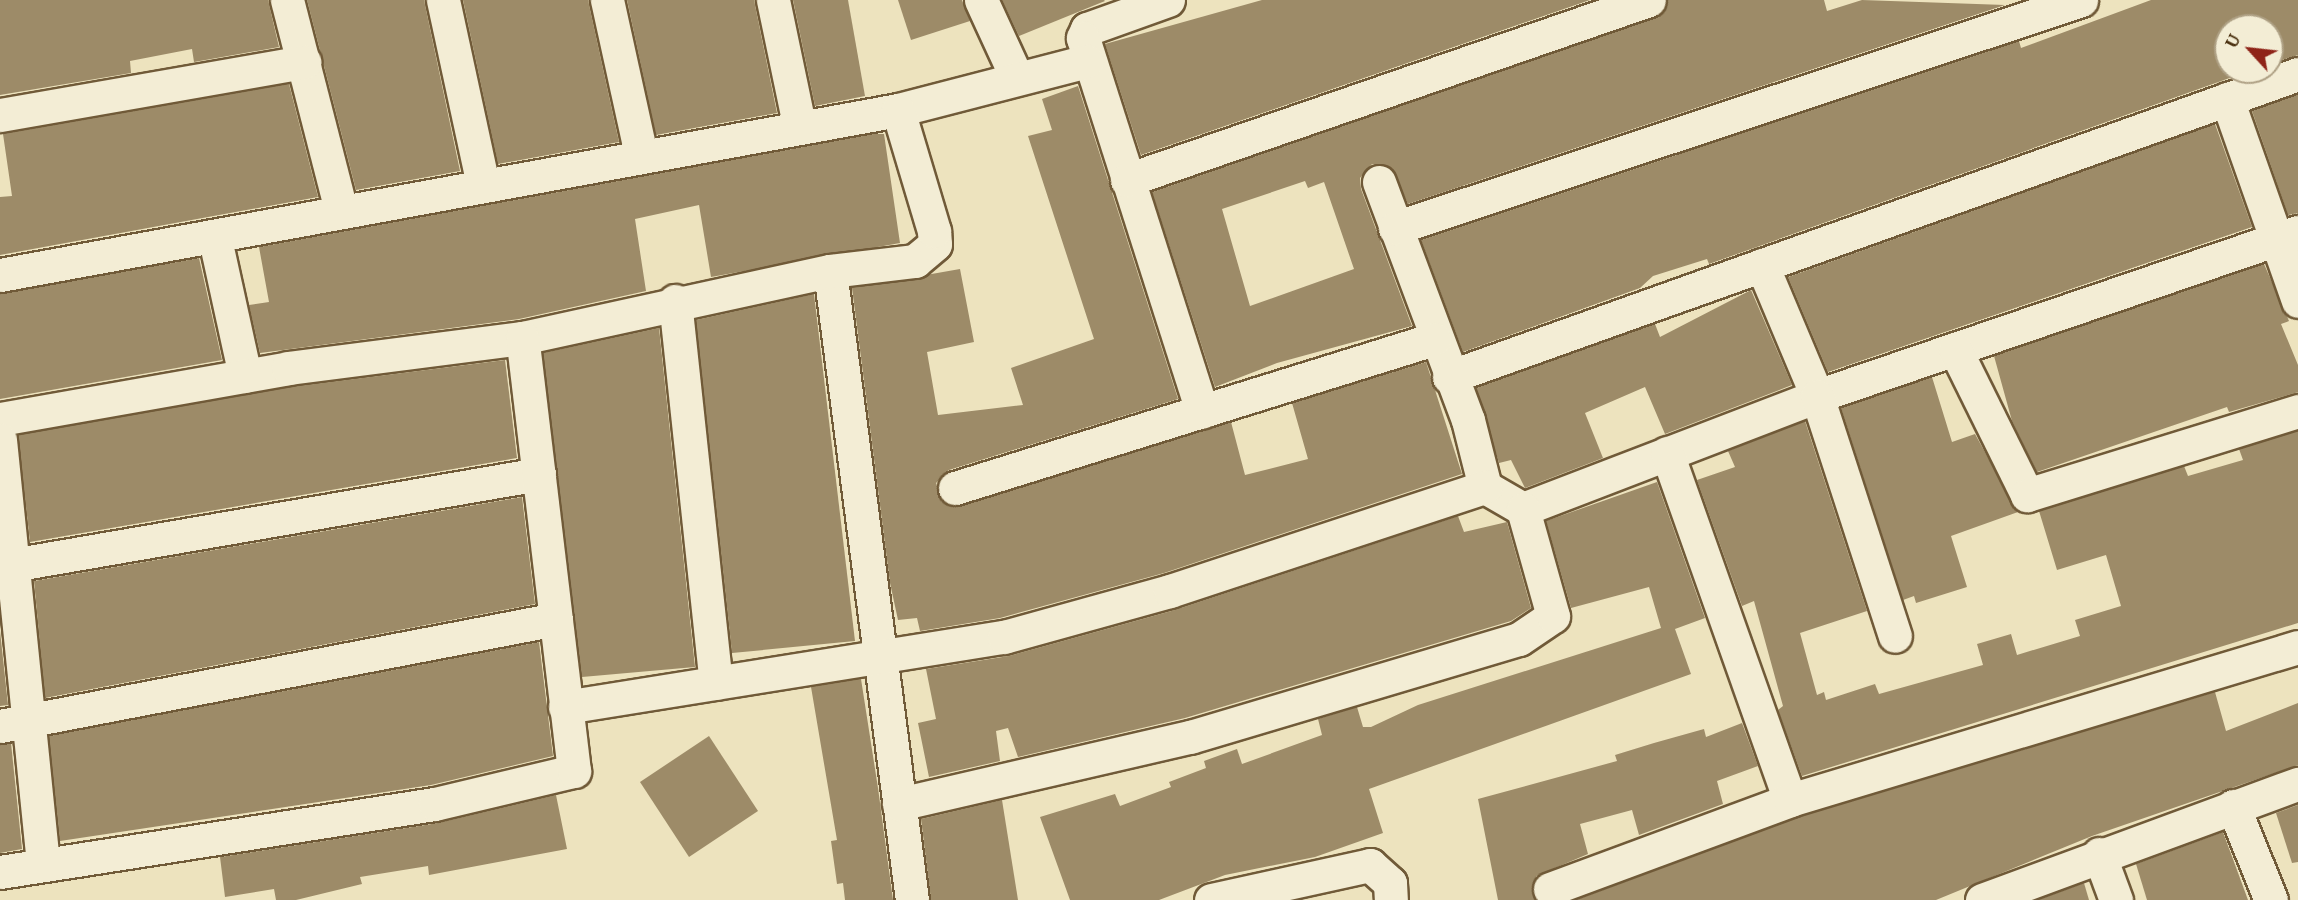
<!DOCTYPE html>
<html>
<head>
<meta charset="utf-8">
<style>
	body { margin:0 }
	#map { position:relative; width:2298px; height:900px; overflow:hidden; background:#ede3be; font-family:"Gentium Book Plus",serif }
	div>[style] { position:absolute }
	[style*='--x'] { left:calc(var(--x)*1px); top:calc(var(--y)*1px); width:calc(var(--w)*1px); rotate:calc(var(--a)*1deg) }
	.building>* { inset:0; background:#9d8b68 }
	.roads { filter:drop-shadow(2px 0 #705a38) drop-shadow(-2px 0 #705a38) drop-shadow(0 2px #705a38) drop-shadow(0 -2px #705a38) }
	.minor>* { height:33px; margin:-16.5px; padding:0 16.5px; transform-origin:16.5px; border-radius:16.5px; background:#f3edd5 }
	span { translate:-50% -50%; white-space:nowrap; text-align:center; line-height:1.15; -webkit-text-stroke:5px #f3edd5; paint-order:stroke }
	.north { position:absolute; left:2214px; top:14px; width:70px; height:70px; box-sizing:border-box; background:#f3edd5; border:2px solid #aea084; border-radius:50%; rotate:297deg; font-size:19px; font-weight:700; line-height:28px; text-align:center; color:#462c0b }
	.north::after { content:''; display:block; margin:auto; width:24px; height:32px; background:#8f2418; clip-path:polygon(50% 0,100% 100%,50% 72%,0 100%) }
</style>
</head>
<body>
<div id="map">
	<div class="building">
		<div style="clip-path:polygon(0 0,268px 0,279px 47px,194px 62px,192px 49px,130px 61px,131px 73px,0 95px)"></div>
		<div style="clip-path:polygon(307px 0,424px 0,460px 171px,356px 190px)"></div>
		<div style="clip-path:polygon(463px 0,588px 0,619px 142px,498px 164px)"></div>
		<div style="clip-path:polygon(627px 0,754px 0,777px 113px,656px 135px)"></div>
		<div style="clip-path:polygon(793px 0,848px 0,865px 96px,815px 106px)"></div>
		<div style="clip-path:polygon(898px 0,962px 0,970px 21px,911px 40px)"></div>
		<div style="clip-path:polygon(1002px 0,1104px 0,1105px 1px,1019px 36px)"></div>
		<div style="clip-path:polygon(1262px 0,1590px 0,1141px 155px,1105px 44px)"></div>
		<div style="clip-path:polygon(evenodd,1668px 0,1824px 0,1827px 11px,1862px 0,2005px 5px,1408px 204px,1392px 168px,1372px 164px,1360px 178px,1361px 189px,1412px 326px,1277px 363px,1215px 387px,1152px 192px,1655px 18px,1668px 0,1305px 181px,1308px 188px,1324px 182px,1354px 269px,1250px 306px,1222px 209px,1305px 181px)"></div>
		<div style="clip-path:polygon(2151px 0,2298px 0,2298px 55px,2270px 64px,2270px 28px,2228px 28px,2228px 70px,2252px 70px,1709px 264px,1707px 259px,1653px 276px,1640px 288px,1463px 352px,1421px 240px,2019px 41px,2021px 48px)"></div>
		<div style="clip-path:polygon(289px 84px,318px 197px,0 255px,0 197px,12px 196px,3px 134px)"></div>
		<div style="clip-path:polygon(1078px 86px,1178px 399px,949px 470px,936px 483px,942px 502px,961px 506px,1231px 422px,1245px 475px,1308px 459px,1292px 403px,1426px 362px,1462px 474px,1164px 573px,1000px 618px,920px 631px,917px 618px,898px 620px,890px 583px,852px 288px,960px 269px,974px 342px,927px 352px,938px 415px,1023px 405px,1011px 368px,1094px 339px,1028px 136px,1052px 130px,1042px 99px)"></div>
		<div style="clip-path:polygon(2298px 94px,2298px 213px,2288px 215px,2252px 111px)"></div>
		<div style="clip-path:polygon(2215px 124px,2252px 227px,1828px 372px,1788px 277px)"></div>
		<div style="clip-path:polygon(873px 134px,884px 134px,900px 243px,711px 277px,699px 205px,635px 219px,646px 291px,519px 319px,260px 353px,249px 305px,269px 302px,259px 247px)"></div>
		<div style="clip-path:polygon(199px 258px,222px 360px,0 399px,0 294px)"></div>
		<div style="clip-path:polygon(2264px 264px,2289px 321px,2281px 324px,2298px 365px,2298px 392px,2229px 412px,2227px 407px,2037px 472px,2012px 421px,1994px 356px)"></div>
		<div style="clip-path:polygon(1751px 290px,1792px 385px,1665px 434px,1645px 387px,1585px 413px,1603px 458px,1525px 488px,1511px 460px,1499px 463px,1476px 388px,1655px 324px,1660px 337px)"></div>
		<div style="clip-path:polygon(814px 294px,855px 641px,732px 653px,696px 320px)"></div>
		<div style="clip-path:polygon(659px 328px,695px 667px,582px 677px,543px 353px)"></div>
		<div style="clip-path:polygon(505px 360px,517px 458px,30px 542px,18px 435px,291px 387px)"></div>
		<div style="clip-path:polygon(1932px 377px,1952px 442px,1975px 434px,2018px 512px,1951px 536px,1967px 587px,1916px 603px,1914px 596px,1903px 600px,1841px 408px)"></div>
		<div style="clip-path:polygon(1805px 421px,1867px 611px,1800px 633px,1817px 695px,1824px 692px,1826px 700px,1875px 684px,1879px 694px,1983px 665px,1977px 644px,2011px 634px,2017px 655px,2080px 636px,2075px 620px,2121px 606px,2106px 555px,2057px 570px,2039px 511px,2184px 466px,2188px 476px,2243px 460px,2239px 449px,2298px 431px,2298px 623px,1802px 776px,1778px 710px,1783px 706px,1754px 601px,1742px 606px,1697px 480px,1735px 467px,1728px 451px)"></div>
		<div style="clip-path:polygon(1657px 482px,1705px 618px,1675px 629px,1691px 674px,1369px 789px,1383px 833px,1315px 857px,1225px 875px,1159px 900px,1070px 900px,1040px 817px,1115px 794px,1120px 806px,1171px 787px,1169px 782px,1206px 768px,1204px 761px,1237px 749px,1242px 764px,1322px 735px,1318px 719px,1357px 707px,1363px 727px,1371px 727px,1418px 705px,1661px 628px,1649px 587px,1571px 608px,1546px 521px)"></div>
		<div style="clip-path:polygon(522px 497px,535px 604px,45px 698px,34px 581px)"></div>
		<div style="clip-path:polygon(1458px 516px,1464px 532px,1507px 522px,1531px 608px,1511px 621px,1185px 718px,1018px 757px,1008px 728px,996px 731px,1000px 761px,929px 777px,918px 723px,936px 719px,926px 669px,1009px 656px,1175px 610px)"></div>
		<div style="clip-path:polygon(0 631px,8px 705px,0 706px)"></div>
		<div style="clip-path:polygon(539px 642px,553px 756px,431px 785px,60px 841px,49px 736px)"></div>
		<div style="clip-path:polygon(861px 679px,878px 788px,893px 900px,845px 900px,843px 883px,837px 884px,831px 841px,837px 840px,811px 687px)"></div>
		<div style="clip-path:polygon(2215px 692px,2226px 731px,2298px 703px,2298px 765px,2092px 836px,1936px 900px,1576px 900px,1796px 818px)"></div>
		<div style="clip-path:polygon(1742px 723px,1758px 766px,1717px 781px,1723px 804px,1639px 835px,1632px 810px,1580px 824px,1588px 854px,1536px 876px,1535px 900px,1498px 900px,1478px 799px,1617px 761px,1615px 755px,1654px 743px,1704px 729px,1706px 737px)"></div>
		<div style="clip-path:polygon(709px 736px,758px 811px,689px 857px,640px 782px)"></div>
		<div style="clip-path:polygon(11px 743px,22px 849px,0 853px,0 745px)"></div>
		<div style="clip-path:polygon(556px 795px,567px 849px,429px 875px,428px 866px,360px 877px,362px 884px,296px 900px,276px 900px,274px 889px,225px 897px,220px 857px,438px 823px)"></div>
		<div style="clip-path:polygon(1002px 800px,1018px 900px,931px 900px,921px 819px)"></div>
		<div style="clip-path:polygon(2298px 805px,2298px 862px,2292px 863px,2276px 813px)"></div>
		<div style="clip-path:polygon(2223px 832px,2248px 900px,2147px 900px,2136px 864px)"></div>
		<div style="clip-path:polygon(2084px 883px,2089px 900px,2038px 900px)"></div>
	</div>
	<div class="roads">
		<div class="minor">
			<div style="--x:287;--y:0;--w:217;--a:75.6"></div>
			<div style="--x:443;--y:0;--w:189;--a:77.8"></div>
			<div style="--x:607;--y:0;--w:158;--a:77.6"></div>
			<div style="--x:773;--y:0;--w:127;--a:78.2"></div>
			<div style="--x:981;--y:0;--w:84;--a:65.3"></div>
			<div style="--x:1168;--y:0;--w:86;--a:160.3"></div>
			<div style="--x:1087;--y:29;--w:10;--a:114"></div>
			<div style="--x:1083;--y:38;--w:392;--a:72.3"></div>
			<div style="--x:2227;--y:99;--w:214;--a:70.6"></div>
			<div style="--x:0;--y:115;--w:309;--a:-9.9"></div>
			<div style="--x:1127;--y:180;--w:552;--a:-19.03"></div>
			<div style="--x:1379;--y:182;--w:254;--a:69.5"></div>
			<div style="--x:1468;--y:420;--w:69;--a:75.8"></div>
			<div style="--x:1485;--y:487;--w:44;--a:30.1"></div>
			<div style="--x:1523;--y:509;--w:315;--a:-21"></div>
			<div style="--x:1817;--y:396;--w:508;--a:-18.83"></div>
			<div style="--x:1395;--y:228;--w:723;--a:-18.38"></div>
			<div style="--x:215;--y:239;--w:140;--a:77.6"></div>
			<div style="--x:1762;--y:265;--w:142;--a:67.2"></div>
			<div style="--x:1817;--y:396;--w:252;--a:72"></div>
			<div style="--x:830;--y:271;--w:634;--a:82.57"></div>
			<div style="--x:0;--y:275;--w:913;--a:-10.41"></div>
			<div style="--x:898;--y:110;--w:195;--a:-14.5"></div>
			<div style="--x:675;--y:301;--w:384;--a:83.9"></div>
			<div style="--x:1955;--y:349;--w:163;--a:63.7"></div>
			<div style="--x:2027;--y:495;--w:284;--a:-17.2"></div>
			<div style="--x:1449;--y:377;--w:901;--a:-19.64"></div>
			<div style="--x:0;--y:419;--w:292;--a:-10"></div>
			<div style="--x:288;--y:368;--w:236;--a:-7.3"></div>
			<div style="--x:522;--y:338;--w:315;--a:-12.3"></div>
			<div style="--x:830;--y:271;--w:86;--a:-6.7"></div>
			<div style="--x:915;--y:261;--w:26;--a:-40"></div>
			<div style="--x:935;--y:244;--w:13;--a:-94"></div>
			<div style="--x:934;--y:231;--w:126;--a:-106.6"></div>
			<div style="--x:0;--y:440;--w:426;--a:84.2"></div>
			<div style="--x:1667;--y:453;--w:368;--a:70.5"></div>
			<div style="--x:955;--y:488;--w:502;--a:-17.28"></div>
			<div style="--x:0;--y:567;--w:547;--a:-9.79"></div>
			<div style="--x:565;--y:707;--w:445;--a:-9.1"></div>
			<div style="--x:1004;--y:637;--w:172;--a:-15.5"></div>
			<div style="--x:1170;--y:591;--w:332;--a:-18.3"></div>
			<div style="--x:0;--y:726;--w:566;--a:-10.89"></div>
			<div style="--x:899;--y:804;--w:299;--a:-13"></div>
			<div style="--x:1190;--y:737;--w:343;--a:-16.6"></div>
			<div style="--x:1519;--y:639;--w:41;--a:-34.1"></div>
			<div style="--x:1553;--y:616;--w:111;--a:-105.7"></div>
			<div style="--x:2233;--y:806;--w:101;--a:68"></div>
			<div style="--x:2099;--y:854;--w:49;--a:69.7"></div>
			<div style="--x:0;--y:872;--w:440;--a:-8.9"></div>
			<div style="--x:435;--y:804;--w:143;--a:-13.4"></div>
			<div style="--x:574;--y:771;--w:436;--a:-96.8"></div>
			<div style="--x:1550;--y:889;--w:256;--a:-20.3"></div>
			<div style="--x:1790;--y:800;--w:531;--a:-16.76"></div>
			<div style="--x:1211;--y:900;--w:163;--a:-12.4"></div>
			<div style="--x:1370;--y:865;--w:27;--a:42"></div>
			<div style="--x:1390;--y:883;--w:17;--a:87"></div>
			<div style="--x:1982;--y:900;--w:337;--a:-20.2"></div>
		</div>
	</div>
	<div class="north">U</div>
</div>
</body>
</html>
